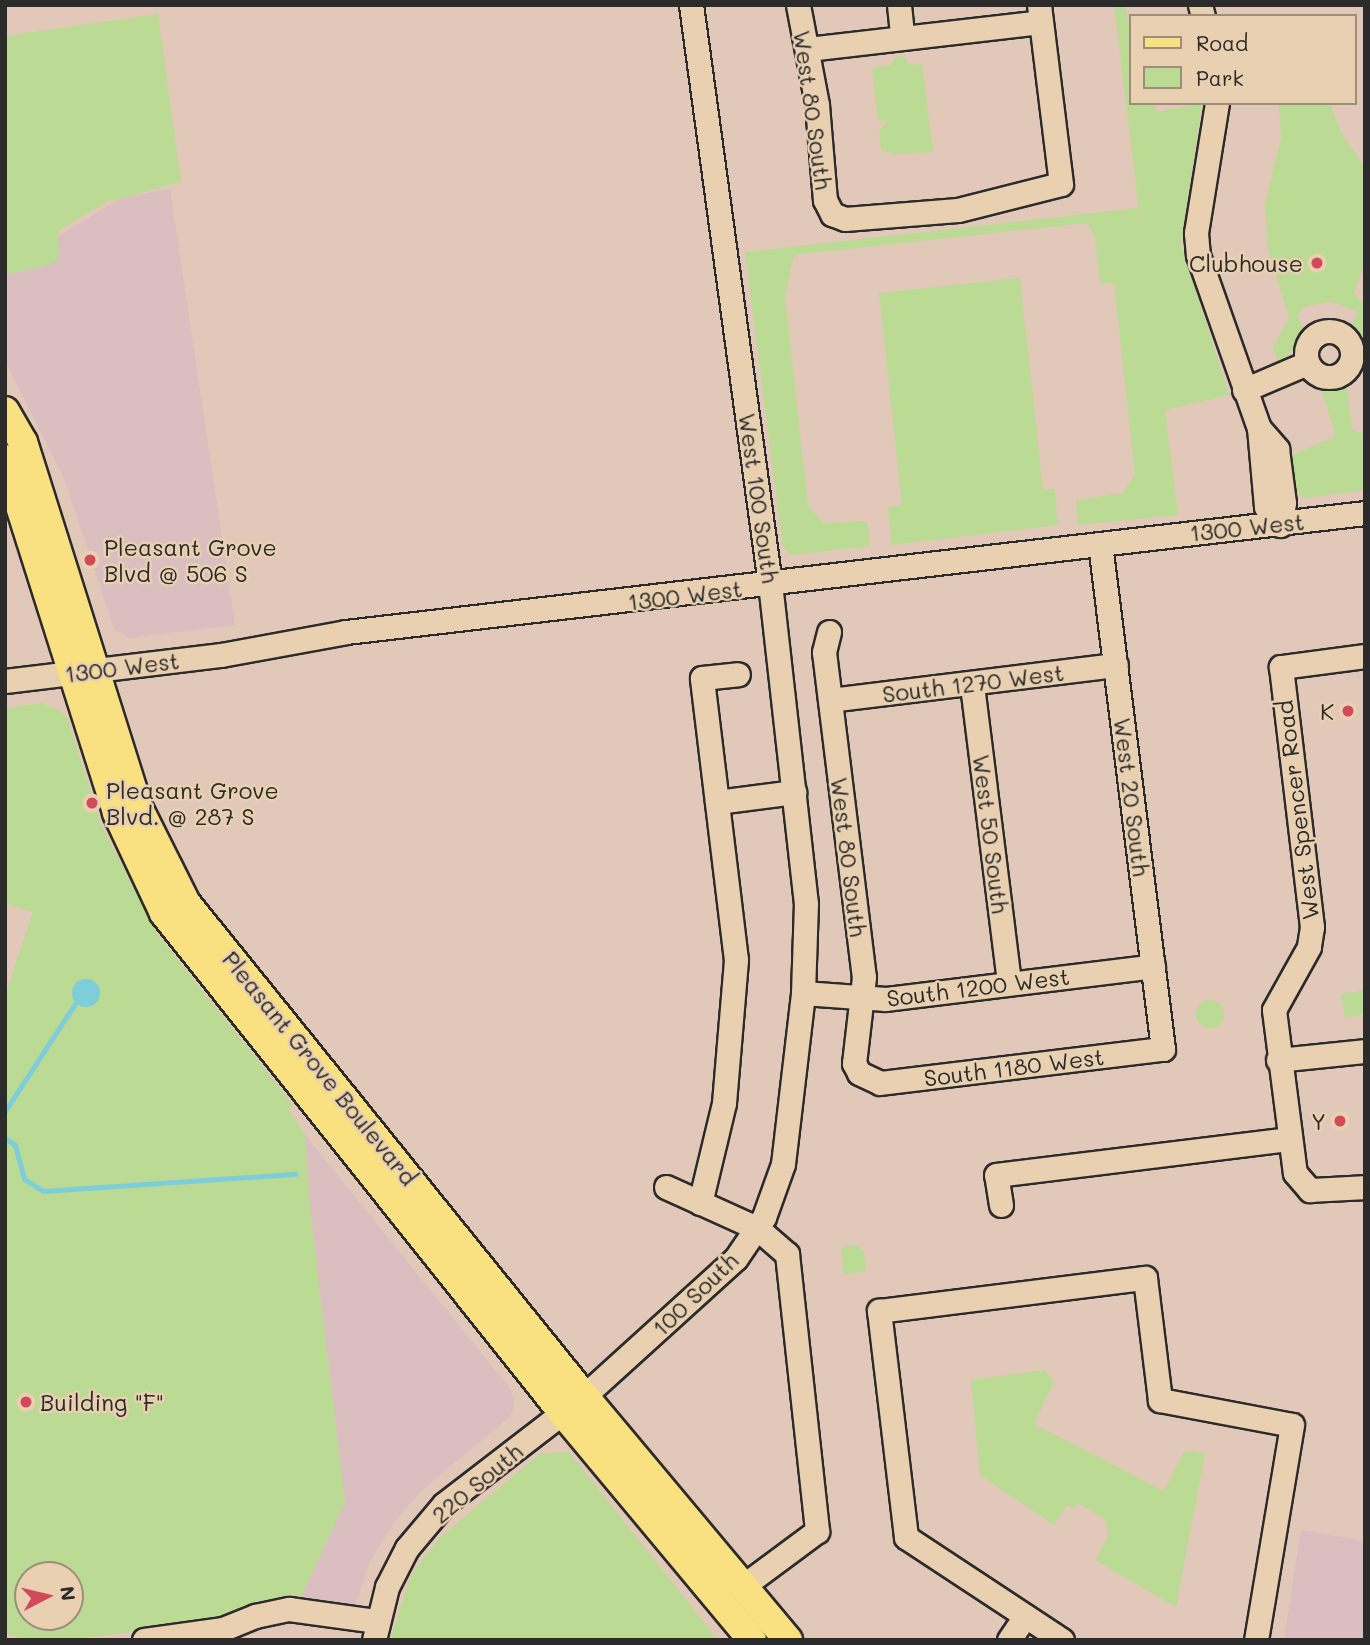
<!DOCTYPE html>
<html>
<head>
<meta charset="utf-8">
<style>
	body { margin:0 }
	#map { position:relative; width:1370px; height:1645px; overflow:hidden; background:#e2c8b8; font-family:Mali,sans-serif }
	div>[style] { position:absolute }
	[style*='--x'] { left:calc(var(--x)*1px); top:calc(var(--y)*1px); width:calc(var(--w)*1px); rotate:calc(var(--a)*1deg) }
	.built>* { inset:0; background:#dabec0 }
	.green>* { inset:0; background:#bbda93 }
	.round { border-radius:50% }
	.water>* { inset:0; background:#7ecddb }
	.stream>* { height:5px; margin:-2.5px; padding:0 2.5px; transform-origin:2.5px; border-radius:2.5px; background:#7ecddb }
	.roads { filter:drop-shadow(2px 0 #2b2b2b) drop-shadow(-2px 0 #2b2b2b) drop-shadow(0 2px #2b2b2b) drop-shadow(0 -2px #2b2b2b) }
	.minor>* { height:23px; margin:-11.5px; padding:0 11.5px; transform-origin:11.5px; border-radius:11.5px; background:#e9d0b1 }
	.minor>.ring { margin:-11.5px; padding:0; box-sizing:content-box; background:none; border:23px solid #e9d0b1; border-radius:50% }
	.major>* { height:28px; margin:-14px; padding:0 14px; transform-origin:14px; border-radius:14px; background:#f9e181 }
	.dots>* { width:19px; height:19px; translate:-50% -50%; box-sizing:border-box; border:4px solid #e9d0b1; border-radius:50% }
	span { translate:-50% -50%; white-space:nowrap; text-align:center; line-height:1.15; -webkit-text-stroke:5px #e9d0b1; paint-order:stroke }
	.street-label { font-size:23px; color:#2b2b2b }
	.poi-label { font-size:23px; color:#2b2b2b }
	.right { translate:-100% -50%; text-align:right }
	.left { translate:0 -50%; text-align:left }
	.frame { position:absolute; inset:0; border:7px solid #2b2b2b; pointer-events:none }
	.legend { position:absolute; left:1129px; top:14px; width:228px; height:91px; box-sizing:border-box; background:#e9d0b1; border:2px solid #9d8e7b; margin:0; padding:9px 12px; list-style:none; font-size:21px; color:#2b2b2b }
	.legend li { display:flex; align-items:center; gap:14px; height:35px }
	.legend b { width:35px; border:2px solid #9d8e7b }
	.north { position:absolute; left:14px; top:1561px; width:70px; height:70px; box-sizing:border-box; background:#e9d0b1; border:2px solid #9d8e7b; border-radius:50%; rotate:83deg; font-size:19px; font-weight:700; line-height:28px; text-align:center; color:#2b2b2b }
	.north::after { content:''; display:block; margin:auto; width:24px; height:32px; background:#d1495b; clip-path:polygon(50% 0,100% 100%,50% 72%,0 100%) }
</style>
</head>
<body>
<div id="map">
	<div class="built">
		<div style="clip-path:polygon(170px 189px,235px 625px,129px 638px,114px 629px,64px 478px,5px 361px,5px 273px,42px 267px,55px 238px,121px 198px)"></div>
		<div style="clip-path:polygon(305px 1135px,511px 1390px,514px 1403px,511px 1416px,423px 1489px,397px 1518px,371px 1559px,355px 1606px,301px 1597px,345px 1502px,310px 1209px)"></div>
		<div style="clip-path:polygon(1301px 1530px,1365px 1541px,1365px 1640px,1284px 1640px)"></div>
	</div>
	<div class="green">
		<div style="clip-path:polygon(1114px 5px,1125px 5px,1130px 30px,1130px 103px,1154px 103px,1156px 112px,1202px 104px,1181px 244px,1229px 395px,1165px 410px,1178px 515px,1078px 525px,1076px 500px,1123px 493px,1135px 474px,1114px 283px,1100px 284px,1095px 238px,1088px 223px,794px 255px,785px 297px,808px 506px,824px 523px,867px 521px,870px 546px,792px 555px,783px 547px,745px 252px,1138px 208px,1144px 251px)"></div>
		<div style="clip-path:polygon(158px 14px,181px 182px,106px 202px,58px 231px,59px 257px,52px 264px,5px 275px,5px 36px)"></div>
		<div style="clip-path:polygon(897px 55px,906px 58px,909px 65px,922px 64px,933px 152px,895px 154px,881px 150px,879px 130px,888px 121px,878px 121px,872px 68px,890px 65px)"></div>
		<div style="clip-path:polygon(1279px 103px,1330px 103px,1342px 134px,1365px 168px,1365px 262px,1354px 293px,1365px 305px,1365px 338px,1350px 328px,1358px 312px,1330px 301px,1304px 307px,1297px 315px,1306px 334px,1279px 366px,1273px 347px,1289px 317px,1268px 250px,1265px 204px,1281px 137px)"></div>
		<div style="clip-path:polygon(1020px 278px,1043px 490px,1055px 489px,1058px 525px,892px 545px,888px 507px,902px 505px,879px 293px)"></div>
		<div style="clip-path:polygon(1346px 383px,1352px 430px,1365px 434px,1365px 490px,1304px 498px,1291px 487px,1288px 456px,1331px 439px,1335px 433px,1320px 386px)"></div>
		<div style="clip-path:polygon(evenodd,42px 703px,62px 712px,68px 720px,101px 824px,156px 932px,293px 1105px,288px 1109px,305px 1135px,310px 1209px,345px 1502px,301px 1597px,257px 1601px,228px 1614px,143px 1631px,64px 1640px,27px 1640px,5px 1633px,5px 997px,33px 912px,5px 903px,5px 708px,42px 703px,28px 1575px,70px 1575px,70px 1617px,28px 1617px,28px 1575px)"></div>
		<div style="clip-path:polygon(1365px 990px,1365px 1014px,1345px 1018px,1341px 994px)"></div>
		<div class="round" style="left:1196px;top:1000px;width:28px;height:28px"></div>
		<div style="clip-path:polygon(856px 1245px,864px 1251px,866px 1271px,844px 1274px,841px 1247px)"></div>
		<div style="clip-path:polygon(1045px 1370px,1054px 1382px,1034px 1424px,1164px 1491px,1185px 1450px,1205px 1454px,1176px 1607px,1095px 1560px,1108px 1537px,1106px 1520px,1078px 1503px,1074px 1509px,1067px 1505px,1054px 1525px,980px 1475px,971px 1380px)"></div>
		<div style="clip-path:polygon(569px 1452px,718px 1640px,390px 1640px,411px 1575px,439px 1538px,541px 1453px)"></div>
	</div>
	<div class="water">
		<div class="round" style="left:72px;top:979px;width:28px;height:28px"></div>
	</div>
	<div class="stream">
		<div style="--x:5;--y:1111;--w:134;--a:-56.9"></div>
		<div style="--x:5;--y:1138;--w:12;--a:35"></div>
		<div style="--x:15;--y:1145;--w:35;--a:75"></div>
		<div style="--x:24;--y:1179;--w:22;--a:32"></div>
		<div style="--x:43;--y:1191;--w:253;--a:-3.9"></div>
	</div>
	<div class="roads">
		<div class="minor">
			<div style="--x:798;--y:5;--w:102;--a:79.2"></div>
			<div style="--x:817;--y:105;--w:95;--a:85.2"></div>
			<div style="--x:825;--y:200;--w:16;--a:63"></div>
			<div style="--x:832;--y:214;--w:14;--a:21"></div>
			<div style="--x:845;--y:219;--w:113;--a:-4.6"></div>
			<div style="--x:958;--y:210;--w:106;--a:-14.2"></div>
			<div style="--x:1061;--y:184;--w:180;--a:-97"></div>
			<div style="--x:899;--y:5;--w:30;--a:84"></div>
			<div style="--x:1200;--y:5;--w:11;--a:75"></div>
			<div style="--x:808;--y:49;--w:234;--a:-6.6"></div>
			<div style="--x:1217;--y:103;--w:132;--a:99.2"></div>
			<div style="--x:1196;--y:233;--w:22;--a:85"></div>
			<div style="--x:1198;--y:255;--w:183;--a:70.6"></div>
			<div style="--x:1259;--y:428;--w:28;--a:49"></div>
			<div style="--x:1277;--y:449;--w:54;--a:82.6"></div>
			<div style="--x:1284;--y:503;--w:22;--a:100"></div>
			<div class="ring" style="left:1306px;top:331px;width:23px;height:23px"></div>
			<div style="--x:1244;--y:390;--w:69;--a:-23.2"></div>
			<div style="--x:1259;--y:428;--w:79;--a:84.9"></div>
			<div style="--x:1266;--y:507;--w:23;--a:52"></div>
			<div style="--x:829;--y:632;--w:21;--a:104"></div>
			<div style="--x:824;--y:652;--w:327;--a:83"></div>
			<div style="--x:864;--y:977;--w:87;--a:96.6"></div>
			<div style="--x:854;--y:1063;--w:11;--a:63"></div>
			<div style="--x:859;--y:1073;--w:23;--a:25"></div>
			<div style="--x:880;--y:1083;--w:285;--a:-6.9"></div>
			<div style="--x:1163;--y:1049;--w:509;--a:-97.11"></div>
			<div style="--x:1365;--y:656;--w:85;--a:172.5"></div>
			<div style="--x:1281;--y:667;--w:262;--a:83.2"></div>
			<div style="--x:1312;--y:927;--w:20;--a:99"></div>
			<div style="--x:1309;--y:947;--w:72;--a:119.1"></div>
			<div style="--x:1274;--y:1010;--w:164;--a:82.7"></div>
			<div style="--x:1295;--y:1173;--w:23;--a:49"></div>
			<div style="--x:1310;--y:1190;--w:55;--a:-3.1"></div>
			<div style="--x:5;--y:681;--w:218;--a:-6.9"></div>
			<div style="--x:221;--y:655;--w:127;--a:-10.4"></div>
			<div style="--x:346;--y:632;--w:1026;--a:-6.66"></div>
			<div style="--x:972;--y:685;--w:300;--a:82.9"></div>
			<div style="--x:830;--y:700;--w:288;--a:-7"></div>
			<div style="--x:717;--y:802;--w:78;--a:-7.4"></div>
			<div style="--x:803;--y:993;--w:83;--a:4.1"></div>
			<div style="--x:886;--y:999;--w:269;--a:-7"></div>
			<div style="--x:1278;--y:1060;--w:87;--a:-5.9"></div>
			<div style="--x:666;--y:1187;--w:100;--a:24.3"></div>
			<div style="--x:757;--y:1228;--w:40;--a:41"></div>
			<div style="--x:787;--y:1254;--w:279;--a:83.8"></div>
			<div style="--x:817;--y:1531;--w:92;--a:143.4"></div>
			<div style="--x:700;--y:1203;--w:103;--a:-76.5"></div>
			<div style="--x:724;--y:1103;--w:144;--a:-85.2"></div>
			<div style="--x:736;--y:960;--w:284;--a:-96.9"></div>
			<div style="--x:702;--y:678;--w:36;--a:-6"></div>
			<div style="--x:1001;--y:1205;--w:30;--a:-99"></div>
			<div style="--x:996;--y:1175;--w:294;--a:-7"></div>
			<div style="--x:144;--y:1640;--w:80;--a:-7.9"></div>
			<div style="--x:223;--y:1629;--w:35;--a:-22"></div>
			<div style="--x:255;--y:1616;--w:35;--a:-12"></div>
			<div style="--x:289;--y:1609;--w:87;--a:7.9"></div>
			<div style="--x:374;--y:1640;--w:55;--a:-76.2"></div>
			<div style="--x:387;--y:1587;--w:44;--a:-62.9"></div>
			<div style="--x:407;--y:1548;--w:57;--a:-49.9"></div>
			<div style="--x:444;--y:1504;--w:177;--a:-37.6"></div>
			<div style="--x:584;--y:1396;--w:205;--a:-42.2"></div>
			<div style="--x:736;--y:1258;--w:50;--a:-55.7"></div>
			<div style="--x:764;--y:1217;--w:56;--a:-70.3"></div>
			<div style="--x:783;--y:1164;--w:172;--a:-83.3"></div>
			<div style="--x:803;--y:993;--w:89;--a:-88.1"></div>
			<div style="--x:806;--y:904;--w:322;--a:-96.4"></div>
			<div style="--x:770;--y:584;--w:584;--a:-97.77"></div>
			<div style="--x:1009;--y:1640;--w:29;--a:-56"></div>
			<div style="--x:1062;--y:1640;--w:187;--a:-146.6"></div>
			<div style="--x:906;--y:1537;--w:228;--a:-96.8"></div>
			<div style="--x:879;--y:1311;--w:268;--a:-7.1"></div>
			<div style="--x:1145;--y:1278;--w:123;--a:83"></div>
			<div style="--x:1160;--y:1400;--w:134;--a:10.7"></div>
			<div style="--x:1292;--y:1425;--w:218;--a:99.5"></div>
		</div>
		<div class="major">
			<div style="--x:5;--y:411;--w:36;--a:60"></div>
			<div style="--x:23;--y:442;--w:383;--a:72.5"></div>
			<div style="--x:138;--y:807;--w:107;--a:63.4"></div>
			<div style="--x:186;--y:903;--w:634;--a:51.09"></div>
			<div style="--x:584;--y:1396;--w:318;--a:50.1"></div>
			<div style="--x:5;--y:459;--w:371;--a:72.4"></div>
			<div style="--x:117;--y:813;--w:110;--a:64.8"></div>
			<div style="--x:164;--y:913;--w:640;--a:51.41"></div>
			<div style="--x:563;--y:1413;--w:295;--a:50.2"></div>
		</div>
	</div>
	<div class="dots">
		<div style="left:1317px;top:263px;background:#d1495b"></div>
		<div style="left:90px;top:560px;background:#d1495b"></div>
		<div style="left:1348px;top:711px;background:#d1495b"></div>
		<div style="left:92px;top:803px;background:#d1495b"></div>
		<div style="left:1340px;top:1121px;background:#d1495b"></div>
		<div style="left:26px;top:1402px;background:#d1495b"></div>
	</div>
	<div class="street-label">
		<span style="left:813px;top:110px;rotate:82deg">West 80 South</span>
		<span style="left:759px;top:498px;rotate:82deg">West 100 South</span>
		<span style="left:1247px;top:527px;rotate:-6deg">1300 West</span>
		<span style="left:685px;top:595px;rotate:-7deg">1300 West</span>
		<span style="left:122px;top:667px;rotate:-7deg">1300 West</span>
		<span style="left:973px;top:683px;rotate:-7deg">South 1270 West</span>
		<span style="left:1132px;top:797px;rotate:83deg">West 20 South</span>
		<span style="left:1297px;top:810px;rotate:-97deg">West Spencer Road</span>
		<span style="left:991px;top:834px;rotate:83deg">West 50 South</span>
		<span style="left:849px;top:857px;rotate:83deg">West 80 South</span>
		<span style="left:978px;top:987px;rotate:-7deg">South 1200 West</span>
		<span style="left:1014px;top:1067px;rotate:-7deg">South 1180 West</span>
		<span style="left:320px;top:1068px;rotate:51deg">Pleasant Grove Boulevard</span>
		<span style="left:695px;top:1294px;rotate:-44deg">100 South</span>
		<span style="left:477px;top:1483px;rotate:-40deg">220 South</span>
	</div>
	<div class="poi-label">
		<span class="right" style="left:1303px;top:263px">Clubhouse</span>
		<span class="left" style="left:104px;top:560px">Pleasant Grove<br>Blvd @ 506 S</span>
		<span class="right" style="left:1334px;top:711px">K</span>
		<span class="left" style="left:106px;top:803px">Pleasant Grove<br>Blvd. @ 287 S</span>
		<span class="right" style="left:1326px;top:1121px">Y</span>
		<span class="left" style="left:40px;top:1402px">Building "F"</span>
	</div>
	<div class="frame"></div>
	<ul class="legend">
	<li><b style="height:9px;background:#f9e181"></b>Road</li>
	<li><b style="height:19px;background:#bbda93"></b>Park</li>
	</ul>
	<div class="north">N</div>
</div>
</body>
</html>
